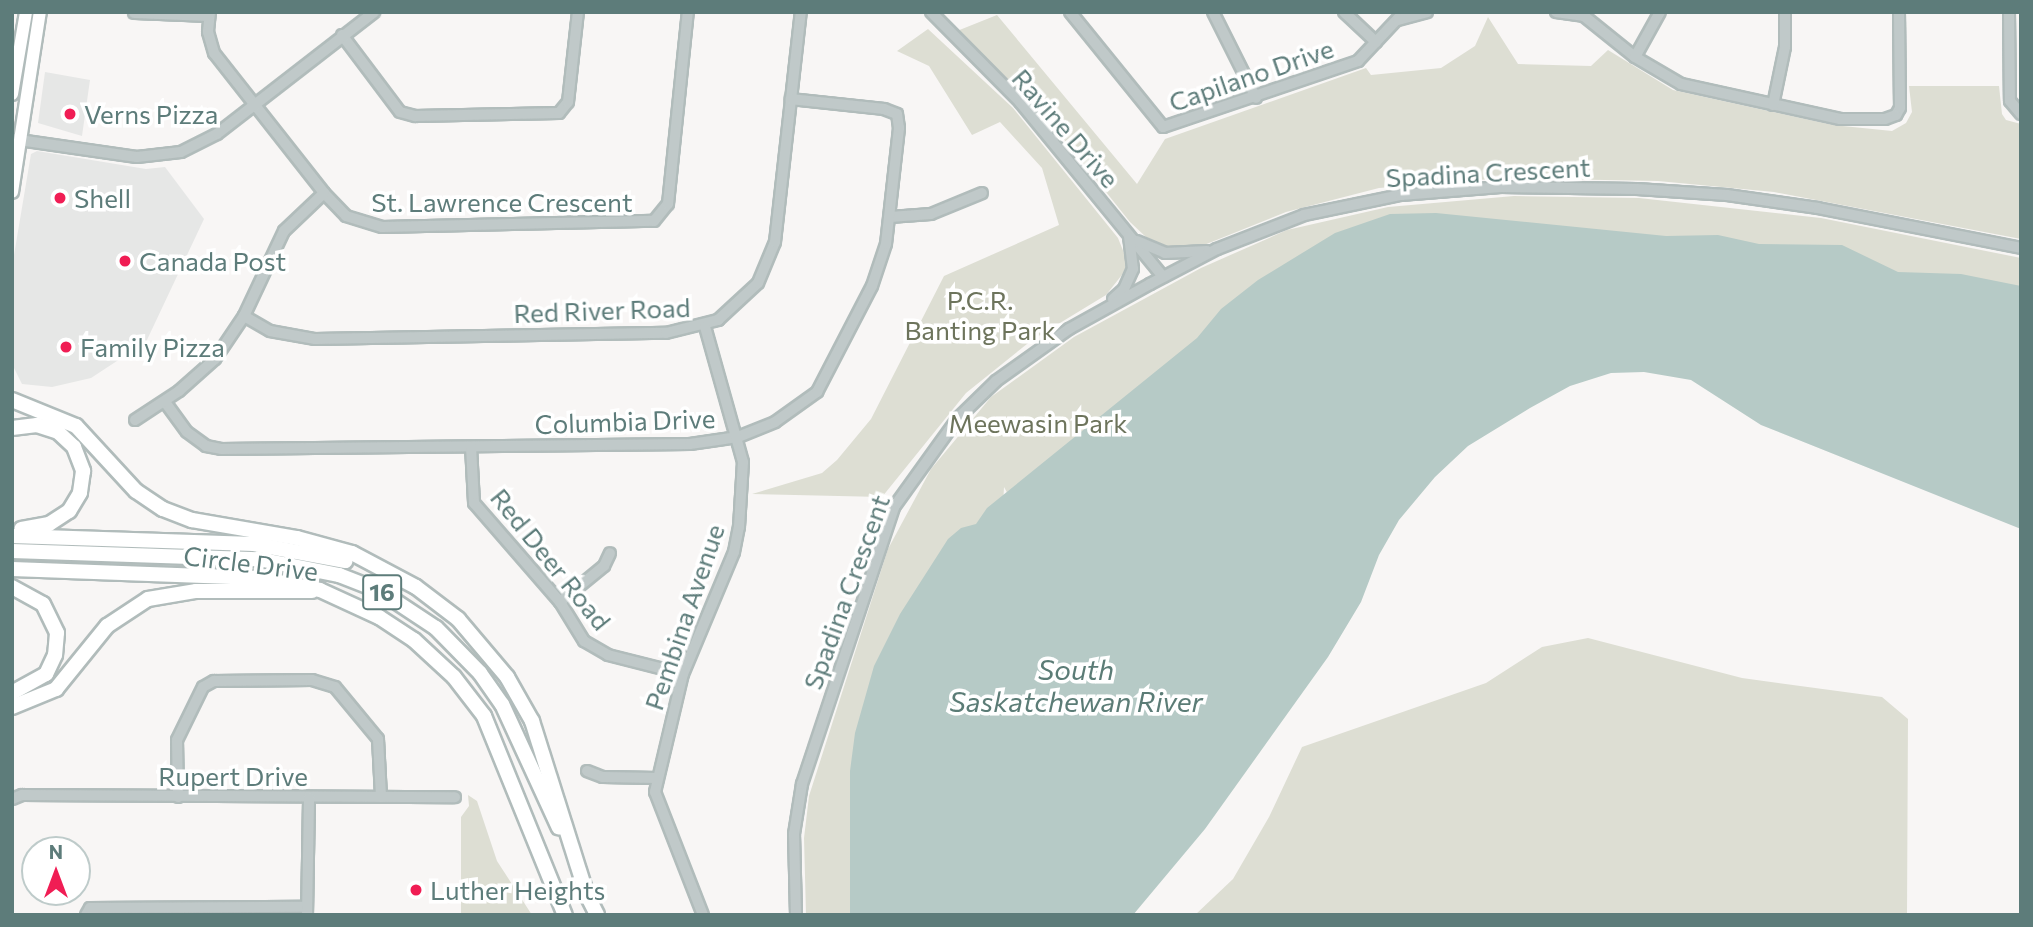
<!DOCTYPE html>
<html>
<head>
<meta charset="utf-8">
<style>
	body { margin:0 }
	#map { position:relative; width:2033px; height:927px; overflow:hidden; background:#f8f6f5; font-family:Commissioner,sans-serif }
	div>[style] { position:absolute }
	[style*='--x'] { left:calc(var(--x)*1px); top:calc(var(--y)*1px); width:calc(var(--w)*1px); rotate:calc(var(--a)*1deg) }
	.built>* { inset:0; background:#e6e7e6 }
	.green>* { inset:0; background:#ddded3 }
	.water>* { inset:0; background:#b6cac6 }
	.roads { filter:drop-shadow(2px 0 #b1bcbb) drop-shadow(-2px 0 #b1bcbb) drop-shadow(0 2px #b1bcbb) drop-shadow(0 -2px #b1bcbb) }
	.minor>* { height:10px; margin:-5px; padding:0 5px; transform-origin:5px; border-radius:5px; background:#c0c9c9 }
	.major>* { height:12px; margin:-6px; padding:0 6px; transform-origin:6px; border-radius:6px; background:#fff }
	.highway>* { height:14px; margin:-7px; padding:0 7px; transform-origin:7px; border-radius:7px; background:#fff }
	.dots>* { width:19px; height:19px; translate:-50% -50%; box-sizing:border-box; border:4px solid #fff; border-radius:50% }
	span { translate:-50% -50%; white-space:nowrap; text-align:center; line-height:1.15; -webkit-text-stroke:7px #fff; paint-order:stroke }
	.shield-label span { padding:2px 5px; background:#fff; border:2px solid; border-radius:5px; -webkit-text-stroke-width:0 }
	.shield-label { font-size:24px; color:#5d7c7a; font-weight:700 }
	.street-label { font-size:26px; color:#5d7c7a }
	.poi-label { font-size:26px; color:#5d7c7a }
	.left { translate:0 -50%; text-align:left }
	.park-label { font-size:26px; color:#6d745c }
	.water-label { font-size:28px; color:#5b7c76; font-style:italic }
	.frame { position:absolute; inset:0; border:14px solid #5d7c7a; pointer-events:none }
	.north { position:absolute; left:21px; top:836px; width:70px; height:70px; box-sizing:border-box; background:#fff; border:2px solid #becbca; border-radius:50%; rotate:0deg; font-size:19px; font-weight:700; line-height:28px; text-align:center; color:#5d7c7a }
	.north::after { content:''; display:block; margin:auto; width:24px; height:32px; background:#f01d54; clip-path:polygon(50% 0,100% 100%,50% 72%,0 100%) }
</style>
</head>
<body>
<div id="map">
	<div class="built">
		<div style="clip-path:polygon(45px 72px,90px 80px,82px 136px,38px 123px)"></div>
		<div style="clip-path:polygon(37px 151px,146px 169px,165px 167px,204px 219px,146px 342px,91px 378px,52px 387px,22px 384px,12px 364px,12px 267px,31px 154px)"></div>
	</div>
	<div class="green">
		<div style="clip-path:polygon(997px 15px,1137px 184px,1165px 139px,1366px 68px,1371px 75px,1441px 68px,1475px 46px,1488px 17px,1518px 64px,1591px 66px,1608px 50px,1673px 90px,1833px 125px,1892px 131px,1906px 123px,1912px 112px,1909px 86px,1999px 86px,2002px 114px,2006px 120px,2021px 124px,2021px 239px,1774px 192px,1658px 181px,1503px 178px,1379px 188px,1286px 212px,1204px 245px,1169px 249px,1147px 238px,1130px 222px,1038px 107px,957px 31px)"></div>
		<div style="clip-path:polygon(928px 29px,1013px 108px,1118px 238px,1126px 258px,1125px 271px,1106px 295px,1032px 340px,966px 393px,882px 497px,752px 494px,822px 473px,837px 460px,871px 419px,944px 276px,1059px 225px,1042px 168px,1000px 122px,972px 135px,929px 66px,897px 51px)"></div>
		<div style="clip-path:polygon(1514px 196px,1639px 198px,1821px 218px,2021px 258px,2021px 290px,1979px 287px,1010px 498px,1004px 487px,1003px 506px,852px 915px,806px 915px,804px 838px,809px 796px,888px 549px,931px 469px,991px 397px,1074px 337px,1201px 268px,1287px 230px,1388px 207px)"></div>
		<div style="clip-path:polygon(1588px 638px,1742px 678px,1882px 697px,1908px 719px,1907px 915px,1195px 915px,1233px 879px,1269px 817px,1302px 747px,1486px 683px,1542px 647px)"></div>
		<div style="clip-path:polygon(468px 795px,477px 801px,497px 861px,532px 915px,461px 915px,461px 817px,469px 806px)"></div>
	</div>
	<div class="water">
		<div style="clip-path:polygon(1436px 213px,1666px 236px,1718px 235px,1759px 244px,1842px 245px,1898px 272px,1961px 274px,2021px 286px,2021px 529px,1761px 425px,1691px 380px,1644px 372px,1611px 373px,1570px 386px,1530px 408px,1468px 446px,1435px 477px,1399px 520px,1379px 555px,1361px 602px,1328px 657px,1205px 829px,1133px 915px,850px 915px,850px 771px,855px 733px,874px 666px,900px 614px,948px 539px,961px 528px,976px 524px,987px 508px,1197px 338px,1221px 309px,1258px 280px,1335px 233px,1390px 214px)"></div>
	</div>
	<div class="roads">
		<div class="minor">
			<div style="--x:210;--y:12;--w:20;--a:96"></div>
			<div style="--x:208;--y:32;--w:22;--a:74"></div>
			<div style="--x:214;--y:53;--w:178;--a:51.8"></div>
			<div style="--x:324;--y:193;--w:32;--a:46"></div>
			<div style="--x:346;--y:216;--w:38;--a:17"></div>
			<div style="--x:382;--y:227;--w:272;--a:-1.3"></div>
			<div style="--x:654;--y:221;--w:22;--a:-51"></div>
			<div style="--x:668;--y:204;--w:193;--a:-84.1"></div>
			<div style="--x:931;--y:12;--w:127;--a:45.3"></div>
			<div style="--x:1020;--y:102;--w:226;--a:50.7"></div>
			<div style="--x:1070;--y:12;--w:148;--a:51"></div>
			<div style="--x:1163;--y:127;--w:206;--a:-18.7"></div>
			<div style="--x:1358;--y:61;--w:67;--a:-46.8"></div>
			<div style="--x:1213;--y:12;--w:96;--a:63.4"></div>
			<div style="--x:1344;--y:12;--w:44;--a:43.2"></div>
			<div style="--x:1556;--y:12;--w:27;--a:8"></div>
			<div style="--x:1579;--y:12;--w:72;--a:38.8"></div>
			<div style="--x:1635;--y:57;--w:53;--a:30.4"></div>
			<div style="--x:1681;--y:84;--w:163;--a:12.4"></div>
			<div style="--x:1840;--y:119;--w:45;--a:0"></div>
			<div style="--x:1885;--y:119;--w:12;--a:-20"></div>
			<div style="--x:1896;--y:115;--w:8;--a:-60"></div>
			<div style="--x:1900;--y:108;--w:96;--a:-90.6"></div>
			<div style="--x:2009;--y:12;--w:89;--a:89.4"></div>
			<div style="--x:2010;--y:101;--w:17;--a:50"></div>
			<div style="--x:134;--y:13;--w:75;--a:2.3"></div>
			<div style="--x:1398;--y:20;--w:30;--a:-15"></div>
			<div style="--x:342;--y:35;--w:96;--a:53"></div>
			<div style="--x:400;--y:112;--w:16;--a:15"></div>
			<div style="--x:415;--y:116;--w:144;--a:-1.2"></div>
			<div style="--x:559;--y:113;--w:14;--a:-51"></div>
			<div style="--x:568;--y:102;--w:91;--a:-83.7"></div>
			<div style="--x:1635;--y:57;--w:51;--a:-60.9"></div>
			<div style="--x:1773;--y:105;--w:59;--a:-78.3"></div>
			<div style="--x:1785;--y:47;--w:35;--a:-90"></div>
			<div style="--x:12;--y:139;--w:126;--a:8.2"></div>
			<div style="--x:137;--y:157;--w:44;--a:-6.5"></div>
			<div style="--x:181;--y:152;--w:40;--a:-26.6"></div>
			<div style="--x:217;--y:134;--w:199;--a:-37.8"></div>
			<div style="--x:890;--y:217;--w:41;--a:-4.2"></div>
			<div style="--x:931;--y:214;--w:55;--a:-22.4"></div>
			<div style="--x:1137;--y:241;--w:30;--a:23"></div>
			<div style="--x:1165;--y:253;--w:42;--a:-2.7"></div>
			<div style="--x:1113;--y:299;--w:15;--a:-42"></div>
			<div style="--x:1124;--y:289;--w:22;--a:-66"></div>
			<div style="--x:1133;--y:269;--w:32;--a:-97"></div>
			<div style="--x:244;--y:316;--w:30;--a:30"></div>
			<div style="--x:270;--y:331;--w:46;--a:10.1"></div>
			<div style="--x:315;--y:339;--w:351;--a:-1"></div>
			<div style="--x:666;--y:333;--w:54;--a:-14"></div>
			<div style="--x:718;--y:320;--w:54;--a:-42.8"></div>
			<div style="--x:758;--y:283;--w:44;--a:-67.5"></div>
			<div style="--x:775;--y:242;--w:231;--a:-83.6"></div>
			<div style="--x:165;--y:402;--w:37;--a:54"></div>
			<div style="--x:187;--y:432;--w:24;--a:36"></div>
			<div style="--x:206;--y:446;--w:15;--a:11"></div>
			<div style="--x:221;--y:449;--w:469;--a:-0.6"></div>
			<div style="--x:690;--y:444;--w:49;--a:-8.3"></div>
			<div style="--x:738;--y:437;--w:40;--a:-22"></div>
			<div style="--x:775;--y:422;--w:52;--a:-35.5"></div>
			<div style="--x:817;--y:392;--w:119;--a:-62.6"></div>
			<div style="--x:872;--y:286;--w:44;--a:-71.6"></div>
			<div style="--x:886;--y:244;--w:117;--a:-83.6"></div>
			<div style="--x:899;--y:128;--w:14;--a:-98"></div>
			<div style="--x:897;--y:114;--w:14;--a:-159"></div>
			<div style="--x:884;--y:109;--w:94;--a:-173.9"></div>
			<div style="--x:135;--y:420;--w:53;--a:-33.4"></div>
			<div style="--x:179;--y:391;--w:48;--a:-41.6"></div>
			<div style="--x:215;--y:359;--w:52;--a:-56"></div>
			<div style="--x:244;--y:316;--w:94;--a:-64.8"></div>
			<div style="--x:284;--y:231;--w:55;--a:-43.5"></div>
			<div style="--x:471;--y:447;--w:56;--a:86.9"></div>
			<div style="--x:474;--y:503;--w:131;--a:49"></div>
			<div style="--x:560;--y:602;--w:46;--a:58.4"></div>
			<div style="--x:584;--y:641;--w:28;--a:30"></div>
			<div style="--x:608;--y:655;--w:77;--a:14.2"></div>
			<div style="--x:560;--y:602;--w:57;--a:-39.3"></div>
			<div style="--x:604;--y:566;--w:14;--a:-65"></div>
			<div style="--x:587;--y:771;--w:17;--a:21"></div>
			<div style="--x:603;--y:777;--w:54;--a:1.1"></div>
			<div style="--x:178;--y:797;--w:57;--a:-91"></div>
			<div style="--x:177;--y:740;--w:59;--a:-63.9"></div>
			<div style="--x:203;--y:687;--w:13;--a:-29"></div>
			<div style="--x:214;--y:681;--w:98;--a:-0.6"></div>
			<div style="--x:312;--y:680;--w:24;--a:17"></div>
			<div style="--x:335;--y:687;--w:67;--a:50.4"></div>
			<div style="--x:378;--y:739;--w:58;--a:87"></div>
			<div style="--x:12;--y:799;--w:11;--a:-22"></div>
			<div style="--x:22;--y:795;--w:433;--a:0.3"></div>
			<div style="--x:86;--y:915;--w:8;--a:-60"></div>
			<div style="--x:90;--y:908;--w:217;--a:-0.3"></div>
			<div style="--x:307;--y:915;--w:118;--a:-89"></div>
			<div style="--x:703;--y:915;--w:132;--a:-111.3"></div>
			<div style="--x:655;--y:792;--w:121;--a:-76.7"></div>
			<div style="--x:683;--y:674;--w:132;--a:-67.3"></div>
			<div style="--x:734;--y:552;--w:25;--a:-79"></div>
			<div style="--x:739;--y:527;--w:65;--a:-86.5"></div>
			<div style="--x:743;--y:462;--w:140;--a:-105.7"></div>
			<div style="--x:796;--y:915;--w:81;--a:-91.4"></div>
			<div style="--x:794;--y:834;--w:51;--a:-80.9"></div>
			<div style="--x:802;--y:784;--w:292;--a:-71.6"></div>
			<div style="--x:894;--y:507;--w:110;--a:-54.3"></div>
			<div style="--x:958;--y:418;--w:53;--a:-44.2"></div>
			<div style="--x:996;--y:381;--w:90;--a:-35.5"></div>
			<div style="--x:1069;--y:329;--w:93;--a:-29.1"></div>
			<div style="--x:1150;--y:284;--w:76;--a:-27.6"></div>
			<div style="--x:1217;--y:249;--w:93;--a:-21.3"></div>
			<div style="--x:1304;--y:215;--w:99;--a:-11.7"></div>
			<div style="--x:1401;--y:195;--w:100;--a:-4.6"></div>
			<div style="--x:1501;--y:187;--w:136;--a:0.8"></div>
			<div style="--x:1637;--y:189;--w:90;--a:3.8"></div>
			<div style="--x:1727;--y:195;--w:92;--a:8.1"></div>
			<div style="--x:1818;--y:208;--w:207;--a:11.1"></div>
		</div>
		<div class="major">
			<div style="--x:12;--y:94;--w:83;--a:-80.3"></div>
			<div style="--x:12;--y:192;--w:182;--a:-81.2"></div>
		</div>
		<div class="highway">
			<div style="--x:12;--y:400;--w:69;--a:22.1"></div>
			<div style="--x:76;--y:426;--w:88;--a:47.3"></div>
			<div style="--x:136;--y:491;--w:32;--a:34"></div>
			<div style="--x:163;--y:509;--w:31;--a:21"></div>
			<div style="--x:192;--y:520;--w:107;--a:9.7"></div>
			<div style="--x:297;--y:538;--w:57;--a:15.3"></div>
			<div style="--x:352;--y:553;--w:72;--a:28"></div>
			<div style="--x:416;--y:587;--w:53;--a:37.3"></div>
			<div style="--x:458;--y:619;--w:76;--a:49.8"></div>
			<div style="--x:507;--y:677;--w:51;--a:60.4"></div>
			<div style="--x:532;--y:721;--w:182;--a:72.5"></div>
			<div style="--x:12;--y:428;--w:25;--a:-7"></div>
			<div style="--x:37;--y:425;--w:22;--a:18"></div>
			<div style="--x:58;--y:432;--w:22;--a:43"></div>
			<div style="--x:74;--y:447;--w:26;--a:69"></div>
			<div style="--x:83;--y:471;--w:22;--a:98"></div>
			<div style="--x:80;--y:493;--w:21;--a:121"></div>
			<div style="--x:69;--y:511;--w:24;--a:147"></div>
			<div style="--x:49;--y:524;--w:28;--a:170"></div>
			<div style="--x:12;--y:536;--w:242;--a:1.9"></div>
			<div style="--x:254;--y:544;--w:93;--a:10.6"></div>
			<div style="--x:12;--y:551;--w:246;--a:1.9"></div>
			<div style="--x:258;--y:559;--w:83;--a:11.2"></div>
			<div style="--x:339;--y:575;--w:44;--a:21.3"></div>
			<div style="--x:380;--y:591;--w:67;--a:33.5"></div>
			<div style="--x:436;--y:628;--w:63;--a:45.6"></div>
			<div style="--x:480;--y:673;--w:38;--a:55"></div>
			<div style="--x:502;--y:704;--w:136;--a:65.3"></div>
			<div style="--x:12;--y:569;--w:247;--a:2.1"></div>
			<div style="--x:259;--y:578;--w:62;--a:11.1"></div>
			<div style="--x:320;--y:590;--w:65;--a:24.6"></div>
			<div style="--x:379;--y:617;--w:42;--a:33.3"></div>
			<div style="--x:414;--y:640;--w:54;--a:42.8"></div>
			<div style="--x:454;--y:677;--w:49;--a:52.4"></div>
			<div style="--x:484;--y:716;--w:215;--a:67.9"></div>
			<div style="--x:12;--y:587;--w:35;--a:29"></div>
			<div style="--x:43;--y:604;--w:32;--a:64"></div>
			<div style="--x:57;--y:633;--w:22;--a:95"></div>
			<div style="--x:55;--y:655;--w:21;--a:115"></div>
			<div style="--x:46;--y:674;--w:39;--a:151"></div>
			<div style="--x:12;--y:707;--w:48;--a:-22.2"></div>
			<div style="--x:56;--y:689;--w:81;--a:-51"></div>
			<div style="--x:107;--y:626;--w:49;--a:-33.4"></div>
			<div style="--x:148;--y:599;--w:49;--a:-9.5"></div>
			<div style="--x:196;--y:591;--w:116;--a:0"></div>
			<div style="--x:584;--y:889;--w:29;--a:63"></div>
		</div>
	</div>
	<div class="dots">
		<div style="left:70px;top:114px;background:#f01d54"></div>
		<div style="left:60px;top:198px;background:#f01d54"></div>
		<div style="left:125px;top:261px;background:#f01d54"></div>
		<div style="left:66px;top:347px;background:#f01d54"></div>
		<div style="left:416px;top:890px;background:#f01d54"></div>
	</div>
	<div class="shield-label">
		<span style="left:382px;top:592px">16</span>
	</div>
	<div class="street-label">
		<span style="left:1251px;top:75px;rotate:-19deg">Capilano Drive</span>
		<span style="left:1066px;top:128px;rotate:49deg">Ravine Drive</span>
		<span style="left:1488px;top:172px;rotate:-3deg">Spadina Crescent</span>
		<span style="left:502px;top:202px">St. Lawrence Crescent</span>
		<span style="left:602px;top:310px;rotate:-2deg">Red River Road</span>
		<span style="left:625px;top:421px;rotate:-2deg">Columbia Drive</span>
		<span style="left:551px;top:559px;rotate:51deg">Red Deer Road</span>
		<span style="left:251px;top:563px;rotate:7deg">Circle Drive</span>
		<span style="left:846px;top:592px;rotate:-70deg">Spadina Crescent</span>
		<span style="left:684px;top:617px;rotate:-71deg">Pembina Avenue</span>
		<span style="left:233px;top:776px">Rupert Drive</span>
	</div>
	<div class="poi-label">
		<span class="left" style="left:84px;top:114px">Verns Pizza</span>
		<span class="left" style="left:74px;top:198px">Shell</span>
		<span class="left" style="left:139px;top:261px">Canada Post</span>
		<span class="left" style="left:80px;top:347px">Family Pizza</span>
		<span class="left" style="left:430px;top:890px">Luther Heights</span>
	</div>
	<div class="park-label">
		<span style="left:980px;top:315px">P.C.R.<br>Banting Park</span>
		<span style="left:1038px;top:423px">Meewasin Park</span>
	</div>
	<div class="water-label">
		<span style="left:1076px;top:685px">South<br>Saskatchewan River</span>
	</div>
	<div class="frame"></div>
	<div class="north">N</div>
</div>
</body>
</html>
